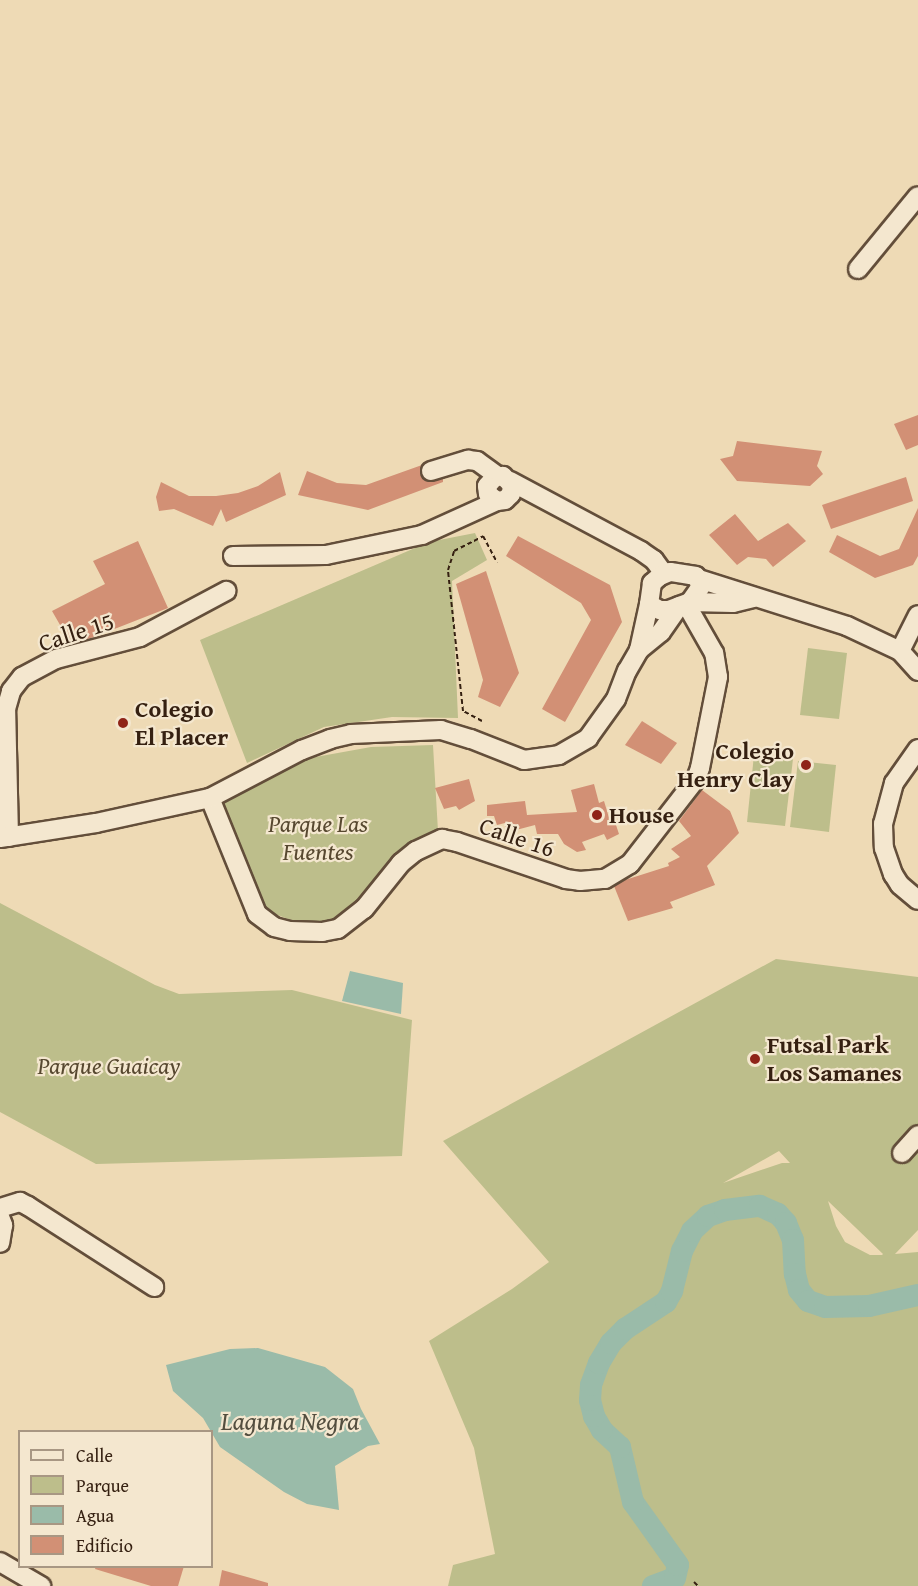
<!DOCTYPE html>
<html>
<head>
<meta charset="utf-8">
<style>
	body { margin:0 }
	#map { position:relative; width:918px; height:1586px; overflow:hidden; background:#eedab5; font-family:"Gentium Book Plus",serif }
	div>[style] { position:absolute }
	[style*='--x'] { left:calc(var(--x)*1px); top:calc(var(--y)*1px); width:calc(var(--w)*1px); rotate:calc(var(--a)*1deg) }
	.green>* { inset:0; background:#bdbe8b }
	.water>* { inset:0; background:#9abba9 }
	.river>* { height:22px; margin:-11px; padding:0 11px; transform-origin:11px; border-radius:11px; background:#9abba9 }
	.building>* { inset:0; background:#d29075 }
	.path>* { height:2px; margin-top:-1px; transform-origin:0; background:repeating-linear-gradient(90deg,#352011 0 4.5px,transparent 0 7.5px) }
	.roads { filter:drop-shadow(2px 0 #634e3a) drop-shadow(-2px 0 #634e3a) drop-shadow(0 2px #634e3a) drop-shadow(0 -2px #634e3a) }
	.minor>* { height:18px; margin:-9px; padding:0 9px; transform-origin:9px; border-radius:9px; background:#f4e7cf }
	.dots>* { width:16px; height:16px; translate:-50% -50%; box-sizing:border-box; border:3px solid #f4e7cf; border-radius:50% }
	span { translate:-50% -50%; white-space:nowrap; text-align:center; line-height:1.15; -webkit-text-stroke:4.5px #f4e7cf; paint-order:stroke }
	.street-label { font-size:24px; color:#352011 }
	.poi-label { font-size:24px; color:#352011; font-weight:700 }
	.left { translate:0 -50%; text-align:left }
	.right { translate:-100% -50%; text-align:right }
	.park-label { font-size:24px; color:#574830; font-style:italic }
	.water-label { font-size:26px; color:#534e3f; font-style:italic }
	.legend { position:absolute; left:18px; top:1430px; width:195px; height:138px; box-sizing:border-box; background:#f4e7cf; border:2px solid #a89783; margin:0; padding:8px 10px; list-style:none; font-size:18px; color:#352011 }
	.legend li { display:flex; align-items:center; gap:12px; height:30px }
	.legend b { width:30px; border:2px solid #a89783 }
</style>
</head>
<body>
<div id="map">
	<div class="green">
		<div style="clip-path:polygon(475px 533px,487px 560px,452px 581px,458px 718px,392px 717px,324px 727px,247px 763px,200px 640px,429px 542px)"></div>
		<div style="clip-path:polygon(808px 648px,847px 653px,839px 719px,800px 715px)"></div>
		<div style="clip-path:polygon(433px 745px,438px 831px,405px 851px,361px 904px,335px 923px,304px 925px,267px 911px,221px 803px,310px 758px,371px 747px)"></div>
		<div style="clip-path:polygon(754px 755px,793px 759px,785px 826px,747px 822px)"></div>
		<div style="clip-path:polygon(798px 761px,836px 765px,829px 832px,790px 827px)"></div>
		<div style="clip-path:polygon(0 903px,155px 985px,179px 994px,292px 990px,412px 1020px,402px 1156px,96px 1164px,0 1112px)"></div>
		<div style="clip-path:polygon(evenodd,776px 959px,918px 977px,918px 1230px,895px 1254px,918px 1252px,918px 1586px,448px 1586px,453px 1565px,495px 1554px,474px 1448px,429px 1341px,512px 1289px,549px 1262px,443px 1141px,776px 959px,779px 1151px,790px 1163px,782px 1163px,723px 1183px,779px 1151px,776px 959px,828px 1201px,883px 1254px,882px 1255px,870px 1255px,845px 1242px,836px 1226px,828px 1201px)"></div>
	</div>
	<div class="water">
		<div style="clip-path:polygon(350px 971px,403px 983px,401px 1014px,342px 1001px)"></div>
		<div style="clip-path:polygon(258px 1348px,325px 1367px,353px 1389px,361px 1409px,380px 1444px,368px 1446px,335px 1466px,339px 1510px,307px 1504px,284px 1492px,220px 1447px,203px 1418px,173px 1391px,166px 1365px,230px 1349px)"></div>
	</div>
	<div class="river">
		<div style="--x:653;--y:1586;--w:23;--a:-20"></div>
		<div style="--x:675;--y:1578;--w:13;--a:-77"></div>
		<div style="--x:678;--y:1565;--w:77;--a:-125.5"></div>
		<div style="--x:633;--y:1502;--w:57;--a:-103.3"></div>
		<div style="--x:620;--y:1447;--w:25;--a:-137"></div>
		<div style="--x:602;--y:1430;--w:16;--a:-120"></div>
		<div style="--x:594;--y:1416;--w:16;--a:-104"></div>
		<div style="--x:590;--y:1400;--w:15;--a:-86"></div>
		<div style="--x:591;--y:1385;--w:23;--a:-70"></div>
		<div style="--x:599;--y:1363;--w:23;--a:-59"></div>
		<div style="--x:611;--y:1343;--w:20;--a:-45"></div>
		<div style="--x:625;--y:1329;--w:49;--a:-33.4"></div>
		<div style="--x:666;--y:1302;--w:13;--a:-61"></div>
		<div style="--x:672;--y:1291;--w:41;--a:-76"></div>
		<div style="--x:682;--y:1251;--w:22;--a:-63"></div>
		<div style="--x:692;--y:1231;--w:22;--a:-43"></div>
		<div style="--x:708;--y:1216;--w:18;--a:-19"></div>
		<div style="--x:725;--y:1210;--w:35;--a:-7"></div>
		<div style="--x:760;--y:1206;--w:20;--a:24"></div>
		<div style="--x:778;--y:1214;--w:12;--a:48"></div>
		<div style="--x:786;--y:1223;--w:18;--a:68"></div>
		<div style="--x:793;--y:1240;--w:34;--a:87"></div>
		<div style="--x:795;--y:1274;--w:16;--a:76"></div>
		<div style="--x:799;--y:1290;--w:14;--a:51"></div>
		<div style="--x:808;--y:1301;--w:18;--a:19"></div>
		<div style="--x:825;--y:1307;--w:44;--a:-1.3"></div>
		<div style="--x:869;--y:1306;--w:50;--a:-12.7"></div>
	</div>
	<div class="building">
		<div style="clip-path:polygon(918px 415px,918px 445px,906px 450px,894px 424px)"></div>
		<div style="clip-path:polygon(737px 441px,822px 451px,817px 466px,823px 474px,810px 486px,737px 481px,720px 459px,733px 456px)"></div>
		<div style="clip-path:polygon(422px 465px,420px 474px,424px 480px,429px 482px,443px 479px,443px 482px,368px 510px,298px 495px,307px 471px,337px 483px,366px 485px)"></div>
		<div style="clip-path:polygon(280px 472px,286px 495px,226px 522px,221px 509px,213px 526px,174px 509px,159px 511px,156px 497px,161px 482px,189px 496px,216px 496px,238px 493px,258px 486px)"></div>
		<div style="clip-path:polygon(906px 477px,913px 501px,831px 529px,822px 505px)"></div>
		<div style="clip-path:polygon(918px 508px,918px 556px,913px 565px,875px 578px,829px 552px,837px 535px,880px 556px,899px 549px)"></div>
		<div style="clip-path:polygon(735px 514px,758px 541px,788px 523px,806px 541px,773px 567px,766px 559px,748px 557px,737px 565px,709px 535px)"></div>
		<div style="clip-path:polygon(518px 536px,610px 585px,622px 622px,565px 722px,542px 709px,591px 620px,581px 603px,506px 556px)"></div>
		<div style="clip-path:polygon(138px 541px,168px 608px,94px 637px,71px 644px,52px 611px,105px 584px,93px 561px)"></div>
		<div style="clip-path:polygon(486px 571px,519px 673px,500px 707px,478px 697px,483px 680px,456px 584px)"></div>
		<div style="clip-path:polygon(642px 721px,677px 743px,661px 764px,625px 745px)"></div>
		<div style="clip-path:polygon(469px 779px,475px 801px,459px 810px,456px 806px,444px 809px,435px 788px)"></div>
		<div style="clip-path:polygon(594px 784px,599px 803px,604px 801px,610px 821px,615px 822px,619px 834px,607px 840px,604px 834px,582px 842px,586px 850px,577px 852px,564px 844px,558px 834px,537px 834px,535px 825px,516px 830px,514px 825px,505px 827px,505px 823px,497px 825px,494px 816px,487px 816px,487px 805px,525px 801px,527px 815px,577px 812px,571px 790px)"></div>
		<div style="clip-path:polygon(702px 790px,730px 811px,739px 833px,707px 866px,715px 885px,670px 902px,673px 908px,628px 921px,614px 886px,625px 880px,669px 866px,668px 863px,680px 857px,671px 849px,691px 836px,679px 821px)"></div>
		<div style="clip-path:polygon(96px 1566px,184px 1566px,178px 1586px,151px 1586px,95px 1569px)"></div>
		<div style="clip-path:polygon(222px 1570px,268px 1583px,268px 1586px,219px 1586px)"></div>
	</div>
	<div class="path">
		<div style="--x:482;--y:721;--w:21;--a:-152"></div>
		<div style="--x:463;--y:711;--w:142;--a:-96.1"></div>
		<div style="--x:448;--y:570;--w:20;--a:-72"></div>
		<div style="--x:454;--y:551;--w:33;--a:-27"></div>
		<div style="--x:483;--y:536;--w:30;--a:62"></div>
		<div style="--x:694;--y:1582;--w:6;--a:45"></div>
	</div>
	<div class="roads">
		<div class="minor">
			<div style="--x:858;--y:269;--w:94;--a:-50.6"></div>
			<div style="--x:431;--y:471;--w:39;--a:-17"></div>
			<div style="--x:468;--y:460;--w:9;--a:6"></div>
			<div style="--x:477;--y:461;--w:26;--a:36"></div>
			<div style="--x:510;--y:481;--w:149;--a:28.1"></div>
			<div style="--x:641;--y:551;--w:16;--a:35"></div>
			<div style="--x:654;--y:560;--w:17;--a:54"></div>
			<div style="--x:233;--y:556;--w:93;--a:-0.6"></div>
			<div style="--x:326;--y:555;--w:98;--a:-11.8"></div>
			<div style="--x:422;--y:535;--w:82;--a:-24.4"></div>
			<div style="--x:497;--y:501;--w:8;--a:-7"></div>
			<div style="--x:505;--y:500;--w:8;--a:-45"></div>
			<div style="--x:511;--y:494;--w:9;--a:-84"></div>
			<div style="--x:512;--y:485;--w:13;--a:-135"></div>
			<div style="--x:503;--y:476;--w:8;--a:173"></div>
			<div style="--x:495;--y:477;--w:12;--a:132"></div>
			<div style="--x:487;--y:486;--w:8;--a:83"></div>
			<div style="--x:488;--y:494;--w:11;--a:38"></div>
			<div style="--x:699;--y:579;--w:155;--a:17.6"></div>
			<div style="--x:847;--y:626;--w:59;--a:25.3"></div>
			<div style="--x:900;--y:651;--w:27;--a:48"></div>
			<div style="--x:690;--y:602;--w:19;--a:-55"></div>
			<div style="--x:701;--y:586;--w:11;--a:-117"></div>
			<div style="--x:696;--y:576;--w:26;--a:-171"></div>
			<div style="--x:670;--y:572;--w:11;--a:158"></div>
			<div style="--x:660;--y:576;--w:11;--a:139"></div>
			<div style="--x:652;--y:583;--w:21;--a:98"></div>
			<div style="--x:649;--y:604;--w:13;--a:29"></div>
			<div style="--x:660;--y:610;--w:9;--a:0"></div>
			<div style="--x:669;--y:610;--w:22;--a:-21"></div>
			<div style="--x:690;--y:602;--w:43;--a:1.3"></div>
			<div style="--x:733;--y:603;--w:21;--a:-14"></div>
			<div style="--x:639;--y:650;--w:47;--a:-77.7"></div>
			<div style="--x:900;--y:651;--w:40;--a:-63.4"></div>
			<div style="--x:918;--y:749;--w:42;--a:125.2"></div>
			<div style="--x:894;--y:783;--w:42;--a:105"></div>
			<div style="--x:883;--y:824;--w:24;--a:88"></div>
			<div style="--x:884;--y:848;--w:28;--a:71"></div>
			<div style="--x:893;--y:874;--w:13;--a:58"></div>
			<div style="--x:900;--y:885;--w:23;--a:40"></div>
			<div style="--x:210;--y:798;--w:125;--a:67.9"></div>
			<div style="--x:257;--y:914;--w:21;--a:37"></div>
			<div style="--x:274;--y:927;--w:16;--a:14"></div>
			<div style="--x:290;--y:931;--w:32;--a:2"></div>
			<div style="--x:322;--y:932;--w:16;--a:-11"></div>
			<div style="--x:338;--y:929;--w:33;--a:-38"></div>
			<div style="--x:364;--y:909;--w:59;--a:-51.2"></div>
			<div style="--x:401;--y:863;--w:19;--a:-39"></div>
			<div style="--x:416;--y:851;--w:29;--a:-25"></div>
			<div style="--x:442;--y:839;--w:15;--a:11"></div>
			<div style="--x:457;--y:842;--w:115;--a:18.7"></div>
			<div style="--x:566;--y:879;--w:14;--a:8"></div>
			<div style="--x:580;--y:881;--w:25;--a:-5"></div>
			<div style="--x:605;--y:879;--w:29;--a:-31"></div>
			<div style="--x:630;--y:864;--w:108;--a:-52.2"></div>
			<div style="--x:696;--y:779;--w:12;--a:-70"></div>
			<div style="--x:700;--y:768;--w:93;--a:-78.8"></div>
			<div style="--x:718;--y:677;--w:24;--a:-99"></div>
			<div style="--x:714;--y:653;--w:56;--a:-119.7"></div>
			<div style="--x:9;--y:837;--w:128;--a:-91.3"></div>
			<div style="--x:6;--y:709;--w:19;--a:-74"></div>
			<div style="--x:11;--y:691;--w:18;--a:-52"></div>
			<div style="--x:22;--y:677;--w:38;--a:-28"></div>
			<div style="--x:56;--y:659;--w:87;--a:-14.7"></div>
			<div style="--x:140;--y:637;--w:98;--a:-28.1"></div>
			<div style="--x:0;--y:838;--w:97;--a:-8.9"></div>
			<div style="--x:96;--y:823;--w:117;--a:-12.4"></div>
			<div style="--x:210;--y:798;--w:104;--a:-27.6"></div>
			<div style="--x:302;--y:750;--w:30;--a:-21"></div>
			<div style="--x:330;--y:739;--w:22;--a:-13"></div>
			<div style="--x:351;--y:734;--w:90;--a:-2.5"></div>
			<div style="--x:441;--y:730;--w:31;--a:17"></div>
			<div style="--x:471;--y:739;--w:57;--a:21.6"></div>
			<div style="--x:524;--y:760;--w:35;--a:-8"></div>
			<div style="--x:559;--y:755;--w:34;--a:-30"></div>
			<div style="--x:588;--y:738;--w:48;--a:-54.3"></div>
			<div style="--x:616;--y:699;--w:30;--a:-69"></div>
			<div style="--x:627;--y:671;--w:24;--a:-60"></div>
			<div style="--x:639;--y:650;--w:28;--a:-39"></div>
			<div style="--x:661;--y:632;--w:32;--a:-55"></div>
			<div style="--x:902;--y:1153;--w:24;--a:-48"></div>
			<div style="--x:0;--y:1208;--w:21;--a:-17"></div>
			<div style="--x:20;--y:1202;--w:9;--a:27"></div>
			<div style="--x:28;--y:1206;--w:150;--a:32.7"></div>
			<div style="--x:0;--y:1217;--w:9;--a:69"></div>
			<div style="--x:3;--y:1225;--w:18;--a:99"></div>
			<div style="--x:0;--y:1562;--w:48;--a:30.3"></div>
		</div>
	</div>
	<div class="dots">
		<div style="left:123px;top:723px;background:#8f2418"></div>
		<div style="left:806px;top:765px;background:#8f2418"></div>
		<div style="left:597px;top:815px;background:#8f2418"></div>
		<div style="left:755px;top:1059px;background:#8f2418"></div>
	</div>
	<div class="street-label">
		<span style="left:76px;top:632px;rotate:-18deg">Calle 15</span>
		<span style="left:517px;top:837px;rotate:19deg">Calle 16</span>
	</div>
	<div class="poi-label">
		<span class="left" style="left:135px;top:723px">Colegio<br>El Placer</span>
		<span class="right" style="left:794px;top:765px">Colegio<br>Henry Clay</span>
		<span class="left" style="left:609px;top:815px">House</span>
		<span class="left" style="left:767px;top:1059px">Futsal Park<br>Los Samanes</span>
	</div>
	<div class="park-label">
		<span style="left:318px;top:838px">Parque Las<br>Fuentes</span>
		<span style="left:109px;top:1066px">Parque Guaicay</span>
	</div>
	<div class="water-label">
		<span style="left:290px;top:1421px">Laguna Negra</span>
	</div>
	<ul class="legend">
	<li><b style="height:8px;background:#f4e7cf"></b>Calle</li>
	<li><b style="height:16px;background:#bdbe8b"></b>Parque</li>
	<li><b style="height:16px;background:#9abba9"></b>Agua</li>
	<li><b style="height:16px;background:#d29075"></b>Edificio</li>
	</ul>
</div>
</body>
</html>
